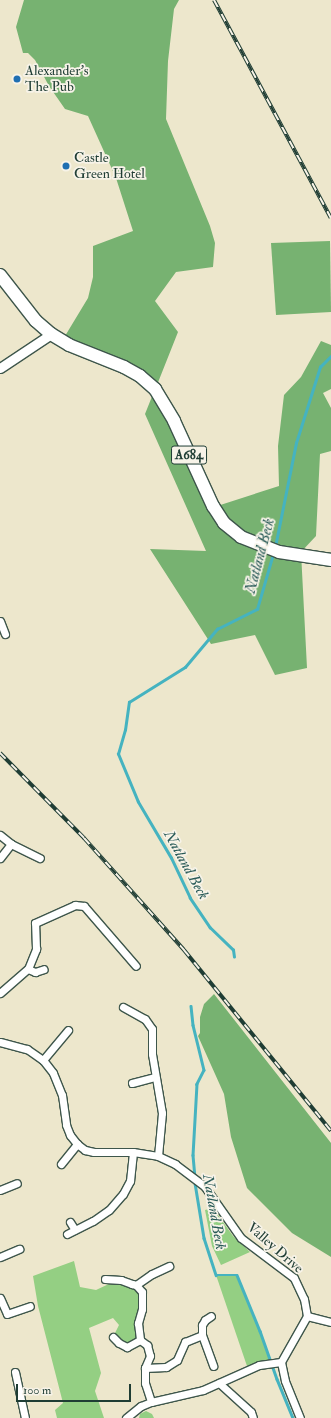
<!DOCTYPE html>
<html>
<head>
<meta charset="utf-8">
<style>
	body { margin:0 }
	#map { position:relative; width:331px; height:1418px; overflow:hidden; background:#ede7cc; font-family:"IM FELL Double Pica",serif }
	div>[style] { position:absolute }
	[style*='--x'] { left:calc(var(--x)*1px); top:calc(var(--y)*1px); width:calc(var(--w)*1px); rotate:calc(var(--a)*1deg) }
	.green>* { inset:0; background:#94cf83 }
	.forest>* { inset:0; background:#77b271 }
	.stream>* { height:2.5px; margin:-1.25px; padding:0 1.25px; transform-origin:1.25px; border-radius:1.25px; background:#45b3c0 }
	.roads { filter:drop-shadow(1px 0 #3e564b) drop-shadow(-1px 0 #3e564b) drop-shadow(0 1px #3e564b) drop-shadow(0 -1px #3e564b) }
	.minor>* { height:7px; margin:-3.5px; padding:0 3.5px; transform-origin:3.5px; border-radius:3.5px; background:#fff }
	.tertiary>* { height:9px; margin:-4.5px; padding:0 4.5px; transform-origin:4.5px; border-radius:4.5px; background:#fff }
	.trunk>* { height:12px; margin:-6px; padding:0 6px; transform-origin:6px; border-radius:6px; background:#fff }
	.rail>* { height:4px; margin-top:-2px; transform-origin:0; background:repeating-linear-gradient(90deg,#f7f3e8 0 8px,#1f3d34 0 16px); box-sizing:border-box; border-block:1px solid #1f3d34 }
	.dots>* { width:11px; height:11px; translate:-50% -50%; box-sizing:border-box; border:2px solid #f7f3e8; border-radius:50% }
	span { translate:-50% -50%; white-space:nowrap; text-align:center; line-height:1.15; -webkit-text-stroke:3.5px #f7f3e8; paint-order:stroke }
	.shield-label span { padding:1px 3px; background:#f7f3e8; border:1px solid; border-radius:3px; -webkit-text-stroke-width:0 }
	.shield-label { font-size:13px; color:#1f3d34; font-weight:700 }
	.poi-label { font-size:14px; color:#1f3d34 }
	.left { translate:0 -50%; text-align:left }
	.street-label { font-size:14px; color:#1f3d34 }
	.water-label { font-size:15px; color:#285a57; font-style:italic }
	.scale { position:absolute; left:16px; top:1384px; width:115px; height:18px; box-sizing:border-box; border:2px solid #1f3d34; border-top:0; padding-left:5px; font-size:12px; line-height:14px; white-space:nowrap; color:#1f3d34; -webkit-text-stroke:3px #f7f3e8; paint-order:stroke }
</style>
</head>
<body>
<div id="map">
	<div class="green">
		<div style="clip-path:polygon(213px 1208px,233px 1236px,250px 1252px,221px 1265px,212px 1246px,205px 1210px)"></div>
		<div style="clip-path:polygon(74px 1261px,80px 1287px,96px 1290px,111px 1283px,123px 1284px,142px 1292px,140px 1340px,127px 1347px,113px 1337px,119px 1325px,113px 1318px,89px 1328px,101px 1373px,95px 1391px,104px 1418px,57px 1418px,55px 1410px,63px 1403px,38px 1306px,33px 1276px)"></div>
		<div style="clip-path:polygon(216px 1275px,237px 1275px,260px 1331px,271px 1364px,248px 1369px)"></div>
		<div style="clip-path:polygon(146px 1411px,152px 1414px,154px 1418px,139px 1418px,140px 1414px)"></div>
	</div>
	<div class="forest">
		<div style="clip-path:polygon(24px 0,179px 0,174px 9px,168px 61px,166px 119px,210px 226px,215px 243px,213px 267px,176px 272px,155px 301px,178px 332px,155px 390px,211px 508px,279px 486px,278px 446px,284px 395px,301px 377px,321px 341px,331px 345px,331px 389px,323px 393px,331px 408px,331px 451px,320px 454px,316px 536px,301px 552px,307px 668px,275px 675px,255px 635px,211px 644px,150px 549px,206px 551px,145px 414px,155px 389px,62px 341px,88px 298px,93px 277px,93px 246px,133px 231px,116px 178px,88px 116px,65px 109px,49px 86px,35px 60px,28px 53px,23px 53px,16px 27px)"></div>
		<div style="clip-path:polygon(330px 241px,331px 312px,276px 315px,271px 243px)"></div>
		<div style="clip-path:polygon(214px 994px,331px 1143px,331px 1257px,292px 1233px,247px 1188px,231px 1137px,224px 1094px,198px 1036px,200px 1033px,200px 1017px,204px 1004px)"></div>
	</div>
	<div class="stream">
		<div style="--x:275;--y:547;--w:106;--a:-78.6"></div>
		<div style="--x:296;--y:443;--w:80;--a:-72.5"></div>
		<div style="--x:320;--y:367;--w:16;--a:-45"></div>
		<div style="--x:234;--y:957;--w:7;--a:-98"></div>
		<div style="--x:233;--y:950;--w:32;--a:-136"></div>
		<div style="--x:210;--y:928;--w:36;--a:-124"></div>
		<div style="--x:190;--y:898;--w:44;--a:-115.4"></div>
		<div style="--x:171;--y:858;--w:65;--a:-120.5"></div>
		<div style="--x:138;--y:802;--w:52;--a:-112.6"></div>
		<div style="--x:118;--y:754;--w:25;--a:-74"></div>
		<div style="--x:125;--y:730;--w:28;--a:-82"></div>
		<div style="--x:129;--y:702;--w:66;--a:-32"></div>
		<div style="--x:185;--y:667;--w:50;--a:-49.9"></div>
		<div style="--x:217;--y:629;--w:45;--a:-26.6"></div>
		<div style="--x:257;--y:609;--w:57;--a:-73.8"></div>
		<div style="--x:191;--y:1006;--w:19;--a:84"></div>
		<div style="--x:193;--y:1025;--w:46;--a:76.3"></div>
		<div style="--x:204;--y:1070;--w:16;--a:117"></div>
		<div style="--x:197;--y:1084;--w:71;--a:93.2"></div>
		<div style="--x:193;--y:1155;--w:23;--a:85"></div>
		<div style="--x:195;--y:1183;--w:56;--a:80.7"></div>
		<div style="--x:204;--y:1238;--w:39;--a:72"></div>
		<div style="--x:216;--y:1275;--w:21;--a:0"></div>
		<div style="--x:237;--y:1275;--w:61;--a:67.7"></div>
		<div style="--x:260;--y:1331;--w:51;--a:70.5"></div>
		<div style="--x:277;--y:1379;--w:42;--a:67.7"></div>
	</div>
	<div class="roads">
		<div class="minor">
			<div style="--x:0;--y:621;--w:14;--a:69"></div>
			<div style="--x:0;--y:835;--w:14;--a:39"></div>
			<div style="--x:11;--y:844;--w:32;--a:26"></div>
			<div style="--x:0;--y:858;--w:18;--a:-52"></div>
			<div style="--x:28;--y:969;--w:8;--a:23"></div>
			<div style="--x:35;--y:972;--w:9;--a:-18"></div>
			<div style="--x:0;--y:993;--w:37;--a:-41"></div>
			<div style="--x:28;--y:969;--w:22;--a:-68"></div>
			<div style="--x:36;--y:949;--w:26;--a:-92"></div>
			<div style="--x:35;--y:923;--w:44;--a:-24.2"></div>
			<div style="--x:75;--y:905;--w:9;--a:6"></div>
			<div style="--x:84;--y:906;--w:79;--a:49.1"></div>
			<div style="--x:123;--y:1007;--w:25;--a:29"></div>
			<div style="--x:145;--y:1019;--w:12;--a:55"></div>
			<div style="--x:152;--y:1029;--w:25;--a:90"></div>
			<div style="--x:152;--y:1054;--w:60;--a:80.4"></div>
			<div style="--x:162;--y:1113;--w:43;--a:95.3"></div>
			<div style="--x:0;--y:1042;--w:28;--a:15"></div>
			<div style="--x:27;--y:1049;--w:19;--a:35"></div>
			<div style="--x:43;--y:1060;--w:16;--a:52"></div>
			<div style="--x:53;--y:1073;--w:24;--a:68"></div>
			<div style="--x:62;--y:1095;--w:30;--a:82"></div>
			<div style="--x:66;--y:1125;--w:11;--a:68"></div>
			<div style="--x:70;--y:1135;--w:11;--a:52"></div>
			<div style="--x:77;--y:1144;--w:10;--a:37"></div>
			<div style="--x:85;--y:1150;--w:9;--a:13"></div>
			<div style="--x:94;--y:1152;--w:39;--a:0"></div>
			<div style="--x:133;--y:1152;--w:25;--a:9"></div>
			<div style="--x:158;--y:1156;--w:19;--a:25"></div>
			<div style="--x:175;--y:1164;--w:38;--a:37"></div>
			<div style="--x:205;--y:1187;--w:62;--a:54.8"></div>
			<div style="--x:241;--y:1238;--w:66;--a:37"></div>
			<div style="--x:294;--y:1278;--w:23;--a:65"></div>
			<div style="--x:304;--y:1299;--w:17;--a:80"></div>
			<div style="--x:307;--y:1316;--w:53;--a:119.5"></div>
			<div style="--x:281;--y:1362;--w:19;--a:78"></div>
			<div style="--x:285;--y:1381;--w:40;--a:68"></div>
			<div style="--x:43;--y:1060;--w:39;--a:-50"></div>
			<div style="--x:132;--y:1083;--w:24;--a:-15"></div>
			<div style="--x:61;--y:1164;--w:26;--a:-51"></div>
			<div style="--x:0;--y:1190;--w:18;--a:-22"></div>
			<div style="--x:70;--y:1222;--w:9;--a:58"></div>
			<div style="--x:67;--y:1234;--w:29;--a:-27"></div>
			<div style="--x:93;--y:1221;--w:19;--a:-35"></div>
			<div style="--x:109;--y:1210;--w:21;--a:-49"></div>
			<div style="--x:123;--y:1194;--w:15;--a:-62"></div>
			<div style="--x:130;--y:1181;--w:29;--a:-84"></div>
			<div style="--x:0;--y:1257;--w:21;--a:-23"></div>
			<div style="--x:105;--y:1279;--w:16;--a:4"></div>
			<div style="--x:121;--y:1280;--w:12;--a:20"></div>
			<div style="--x:132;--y:1284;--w:4;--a:14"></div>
			<div style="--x:136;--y:1285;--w:9;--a:49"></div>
			<div style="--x:142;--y:1292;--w:17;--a:90"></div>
			<div style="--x:142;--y:1309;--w:15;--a:106"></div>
			<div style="--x:138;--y:1323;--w:17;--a:83"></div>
			<div style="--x:140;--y:1340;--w:9;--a:36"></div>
			<div style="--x:147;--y:1345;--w:11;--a:75"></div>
			<div style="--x:150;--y:1356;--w:13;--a:113"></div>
			<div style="--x:145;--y:1368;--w:15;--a:90"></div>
			<div style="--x:145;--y:1383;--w:20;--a:72"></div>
			<div style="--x:136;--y:1285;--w:19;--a:-35"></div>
			<div style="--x:152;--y:1274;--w:19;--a:-25"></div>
			<div style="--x:0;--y:1298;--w:17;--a:66"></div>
			<div style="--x:7;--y:1314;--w:24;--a:-19"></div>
			<div style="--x:307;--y:1316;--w:25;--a:14"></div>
			<div style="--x:202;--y:1335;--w:33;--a:70"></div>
			<div style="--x:113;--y:1337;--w:8;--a:45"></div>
			<div style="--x:119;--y:1343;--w:9;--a:27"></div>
			<div style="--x:127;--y:1347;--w:15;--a:-28"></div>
			<div style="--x:145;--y:1368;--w:21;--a:-3"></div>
			<div style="--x:166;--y:1367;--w:13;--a:-32"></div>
			<div style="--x:177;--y:1360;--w:20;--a:-66"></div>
			<div style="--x:185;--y:1342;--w:18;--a:-22"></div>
			<div style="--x:202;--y:1335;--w:10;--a:-90"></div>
			<div style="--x:202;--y:1325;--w:6;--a:-59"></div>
			<div style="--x:205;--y:1320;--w:7;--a:-34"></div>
			<div style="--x:15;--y:1372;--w:47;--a:77.7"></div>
			<div style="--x:219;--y:1383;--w:43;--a:42.2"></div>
			<div style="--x:251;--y:1412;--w:6;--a:72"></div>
			<div style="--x:126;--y:1418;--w:19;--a:-39"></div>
			<div style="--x:141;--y:1406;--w:11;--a:-22"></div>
			<div style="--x:151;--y:1402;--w:53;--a:-13"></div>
			<div style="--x:203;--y:1390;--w:61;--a:-24.1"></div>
			<div style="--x:259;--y:1365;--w:22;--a:-8"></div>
		</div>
		<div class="tertiary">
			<div style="--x:0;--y:368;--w:61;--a:-33.7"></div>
		</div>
		<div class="trunk">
			<div style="--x:0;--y:275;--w:58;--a:52"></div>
			<div style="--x:36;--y:321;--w:20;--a:41"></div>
			<div style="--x:51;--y:334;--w:21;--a:31"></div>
			<div style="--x:69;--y:345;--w:59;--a:21.8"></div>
			<div style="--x:124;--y:367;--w:18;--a:29"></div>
			<div style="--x:140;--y:376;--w:20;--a:41"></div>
			<div style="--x:155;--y:389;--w:37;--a:59"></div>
			<div style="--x:174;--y:421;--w:94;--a:65.4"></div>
			<div style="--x:213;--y:506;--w:20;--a:57"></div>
			<div style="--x:224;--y:523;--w:22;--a:39"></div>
			<div style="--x:241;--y:537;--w:41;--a:21.5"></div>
			<div style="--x:279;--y:552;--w:53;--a:8.7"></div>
		</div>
	</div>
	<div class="rail">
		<div style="--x:214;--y:0;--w:247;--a:61.8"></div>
		<div style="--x:0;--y:753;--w:120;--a:45.3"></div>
		<div style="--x:84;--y:838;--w:150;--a:48.2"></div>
		<div style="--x:184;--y:950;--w:233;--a:50.9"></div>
	</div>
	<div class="dots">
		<div style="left:17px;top:79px;background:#1f6fb2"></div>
		<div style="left:66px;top:166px;background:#1f6fb2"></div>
	</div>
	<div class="shield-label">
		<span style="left:189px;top:455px">A684</span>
	</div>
	<div class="poi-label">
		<span class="left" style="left:25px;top:79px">Alexander's<br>The Pub</span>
		<span class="left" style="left:74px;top:166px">Castle<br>Green Hotel</span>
	</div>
	<div class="street-label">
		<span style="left:275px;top:1248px;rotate:41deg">Valley Drive</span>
	</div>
	<div class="water-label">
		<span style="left:260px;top:556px;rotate:-75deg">Natland Beck</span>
		<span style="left:186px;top:865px;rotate:61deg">Natland Beck</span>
		<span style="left:214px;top:1212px;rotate:80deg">Natland Beck</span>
	</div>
	<div class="scale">100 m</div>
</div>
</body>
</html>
